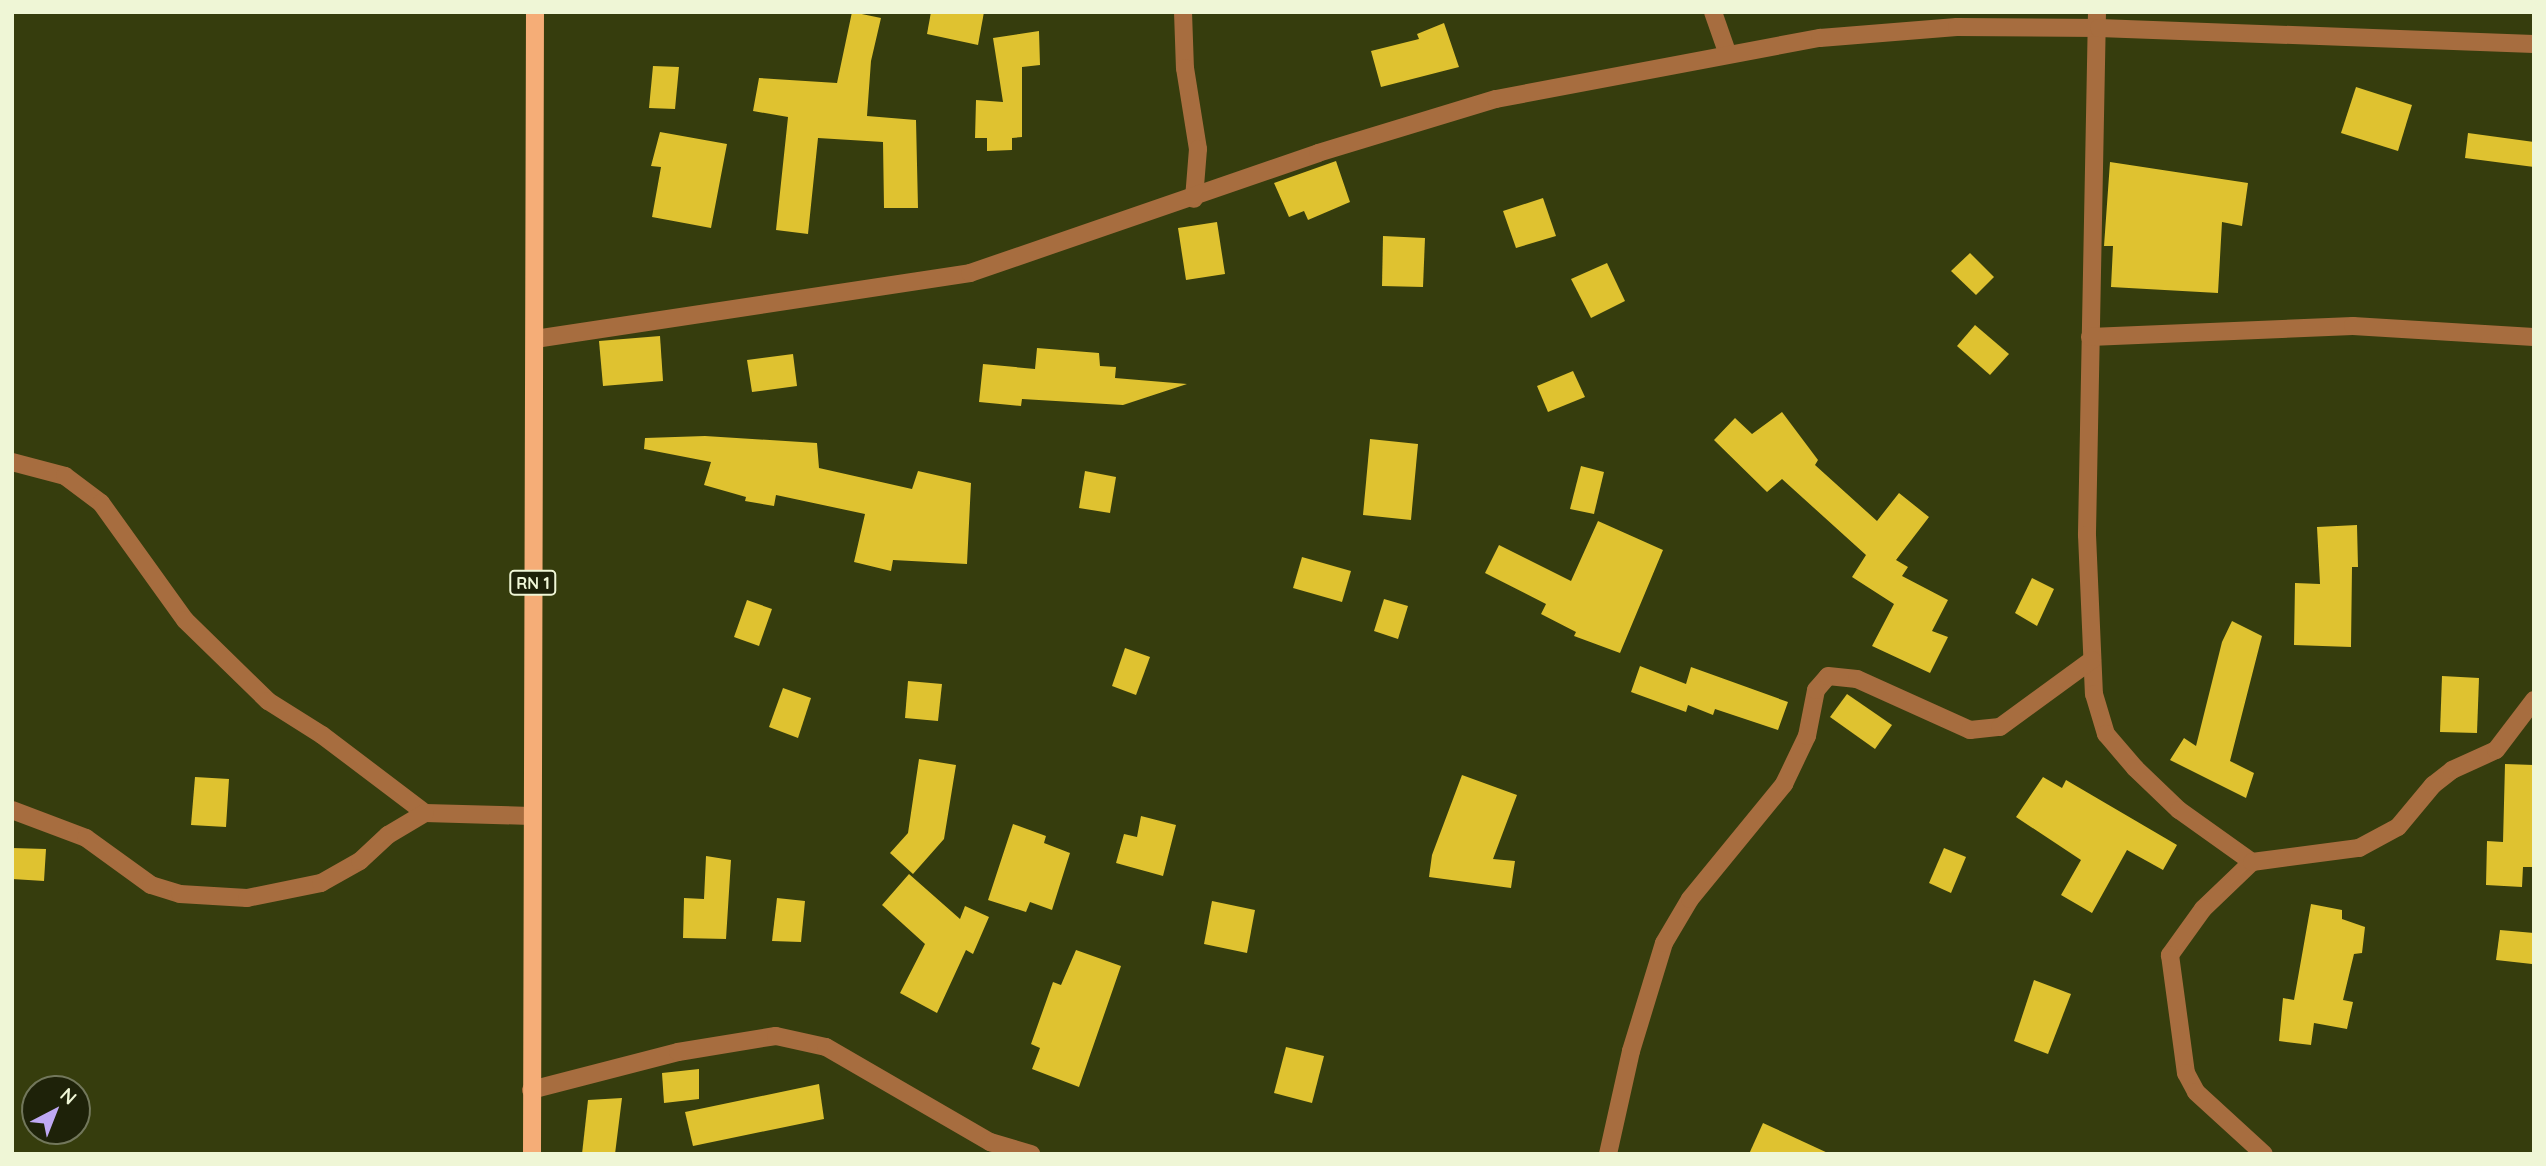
<!DOCTYPE html>
<html>
<head>
<meta charset="utf-8">
<style>
	body { margin:0 }
	#map { position:relative; width:2546px; height:1166px; overflow:hidden; background:#363d0d; font-family:Quicksand,sans-serif }
	div>[style] { position:absolute }
	[style*='--x'] { left:calc(var(--x)*1px); top:calc(var(--y)*1px); width:calc(var(--w)*1px); rotate:calc(var(--a)*1deg) }
	.building>* { inset:0; background:#dfc230 }
	.minor>* { height:18px; margin:-9px; padding:0 9px; transform-origin:9px; border-radius:9px; background:#a76d3f }
	.major>* { height:18px; margin:-9px; padding:0 9px; transform-origin:9px; border-radius:9px; background:#f5ad77 }
	span { translate:-50% -50%; white-space:nowrap; text-align:center; line-height:1.15; -webkit-text-stroke:7px #1e2209; paint-order:stroke }
	.shield-label span { padding:2px 5px; background:#1e2209; border:2px solid; border-radius:5px; -webkit-text-stroke-width:0 }
	.shield-label { font-size:16px; color:#eff6d6; font-weight:700 }
	.frame { position:absolute; inset:0; border:14px solid #eff6d6; pointer-events:none }
	.north { position:absolute; left:21px; top:1075px; width:70px; height:70px; box-sizing:border-box; background:#1e2209; border:2px solid #72775b; border-radius:50%; rotate:42deg; font-size:19px; font-weight:700; line-height:28px; text-align:center; color:#eff6d6 }
	.north::after { content:''; display:block; margin:auto; width:24px; height:32px; background:#bfa9f4; clip-path:polygon(50% 0,100% 100%,50% 72%,0 100%) }
</style>
</head>
<body>
<div id="map">
	<div class="building">
		<div style="clip-path:polygon(852px 12px,881px 18px,871px 61px,867px 116px,916px 120px,918px 208px,884px 208px,883px 142px,818px 138px,808px 234px,776px 230px,788px 117px,753px 111px,759px 78px,837px 83px)"></div>
		<div style="clip-path:polygon(931px 12px,984px 12px,978px 45px,927px 34px)"></div>
		<div style="clip-path:polygon(1444px 23px,1459px 67px,1381px 87px,1371px 51px,1419px 39px,1417px 34px)"></div>
		<div style="clip-path:polygon(1039px 31px,1040px 65px,1022px 67px,1022px 137px,1012px 138px,1012px 150px,987px 151px,987px 138px,975px 138px,976px 100px,1003px 102px,993px 38px)"></div>
		<div style="clip-path:polygon(653px 66px,679px 67px,675px 109px,649px 108px)"></div>
		<div style="clip-path:polygon(2356px 87px,2412px 105px,2398px 151px,2341px 133px)"></div>
		<div style="clip-path:polygon(660px 132px,727px 144px,711px 228px,652px 217px,661px 167px,651px 166px)"></div>
		<div style="clip-path:polygon(2468px 133px,2534px 142px,2534px 167px,2465px 158px)"></div>
		<div style="clip-path:polygon(1336px 161px,1350px 202px,1308px 220px,1304px 211px,1289px 217px,1274px 183px)"></div>
		<div style="clip-path:polygon(2110px 162px,2248px 183px,2242px 226px,2222px 222px,2218px 293px,2111px 287px,2113px 246px,2104px 246px)"></div>
		<div style="clip-path:polygon(1543px 198px,1556px 236px,1516px 248px,1503px 211px)"></div>
		<div style="clip-path:polygon(1217px 222px,1225px 274px,1186px 280px,1178px 228px)"></div>
		<div style="clip-path:polygon(1383px 236px,1425px 238px,1423px 287px,1382px 286px)"></div>
		<div style="clip-path:polygon(1970px 253px,1994px 277px,1976px 295px,1951px 271px)"></div>
		<div style="clip-path:polygon(1607px 263px,1625px 301px,1591px 318px,1571px 279px)"></div>
		<div style="clip-path:polygon(1975px 325px,2009px 354px,1990px 375px,1957px 346px)"></div>
		<div style="clip-path:polygon(660px 336px,663px 381px,603px 386px,599px 341px)"></div>
		<div style="clip-path:polygon(1037px 348px,1099px 353px,1100px 366px,1116px 367px,1115px 378px,1187px 384px,1123px 405px,1022px 399px,1021px 406px,979px 402px,983px 364px,1035px 369px)"></div>
		<div style="clip-path:polygon(793px 354px,797px 386px,752px 392px,747px 360px)"></div>
		<div style="clip-path:polygon(1573px 371px,1585px 397px,1548px 412px,1537px 386px)"></div>
		<div style="clip-path:polygon(1782px 412px,1818px 460px,1815px 465px,1877px 521px,1899px 493px,1929px 517px,1896px 560px,1908px 567px,1902px 576px,1948px 600px,1932px 631px,1948px 637px,1930px 673px,1872px 646px,1894px 604px,1852px 577px,1866px 555px,1782px 479px,1767px 492px,1714px 440px,1735px 418px,1752px 434px)"></div>
		<div style="clip-path:polygon(705px 436px,817px 443px,819px 468px,912px 489px,918px 471px,971px 483px,967px 564px,893px 560px,891px 571px,854px 562px,865px 514px,776px 495px,774px 506px,745px 501px,746px 497px,704px 485px,711px 462px,644px 449px,645px 438px)"></div>
		<div style="clip-path:polygon(1370px 439px,1418px 444px,1411px 520px,1363px 515px)"></div>
		<div style="clip-path:polygon(1581px 466px,1604px 472px,1594px 514px,1570px 509px)"></div>
		<div style="clip-path:polygon(1085px 471px,1116px 477px,1110px 513px,1079px 508px)"></div>
		<div style="clip-path:polygon(1598px 521px,1663px 550px,1620px 653px,1574px 636px,1576px 632px,1541px 614px,1546px 604px,1485px 573px,1499px 545px,1571px 581px)"></div>
		<div style="clip-path:polygon(2357px 525px,2358px 567px,2352px 567px,2351px 647px,2294px 645px,2295px 583px,2320px 584px,2317px 527px)"></div>
		<div style="clip-path:polygon(1302px 557px,1351px 571px,1342px 602px,1293px 588px)"></div>
		<div style="clip-path:polygon(2032px 578px,2054px 589px,2037px 626px,2015px 613px)"></div>
		<div style="clip-path:polygon(1384px 599px,1408px 606px,1398px 639px,1374px 631px)"></div>
		<div style="clip-path:polygon(747px 600px,772px 609px,759px 646px,734px 637px)"></div>
		<div style="clip-path:polygon(2232px 621px,2262px 636px,2230px 761px,2254px 773px,2246px 798px,2170px 760px,2184px 738px,2196px 746px,2222px 642px)"></div>
		<div style="clip-path:polygon(1125px 648px,1150px 657px,1136px 695px,1112px 686px)"></div>
		<div style="clip-path:polygon(1640px 666px,1686px 684px,1691px 667px,1788px 702px,1778px 730px,1715px 709px,1713px 715px,1688px 705px,1686px 712px,1631px 692px)"></div>
		<div style="clip-path:polygon(2442px 676px,2479px 678px,2477px 733px,2440px 732px)"></div>
		<div style="clip-path:polygon(908px 681px,942px 684px,938px 721px,905px 718px)"></div>
		<div style="clip-path:polygon(783px 688px,811px 698px,798px 738px,769px 727px)"></div>
		<div style="clip-path:polygon(1847px 694px,1892px 725px,1875px 749px,1830px 717px)"></div>
		<div style="clip-path:polygon(919px 759px,956px 765px,944px 839px,913px 874px,890px 853px,908px 833px)"></div>
		<div style="clip-path:polygon(2505px 764px,2534px 765px,2533px 867px,2523px 867px,2522px 887px,2486px 885px,2487px 841px,2503px 842px)"></div>
		<div style="clip-path:polygon(1462px 775px,1517px 795px,1493px 859px,1515px 861px,1511px 888px,1429px 877px,1432px 855px)"></div>
		<div style="clip-path:polygon(195px 777px,229px 779px,226px 827px,191px 825px)"></div>
		<div style="clip-path:polygon(2043px 777px,2062px 788px,2066px 780px,2177px 845px,2163px 870px,2127px 850px,2092px 913px,2061px 895px,2081px 860px,2016px 817px)"></div>
		<div style="clip-path:polygon(1141px 816px,1176px 825px,1163px 876px,1116px 863px,1124px 834px,1137px 837px)"></div>
		<div style="clip-path:polygon(1013px 824px,1046px 836px,1044px 843px,1070px 853px,1052px 910px,1030px 902px,1026px 912px,988px 900px)"></div>
		<div style="clip-path:polygon(12px 848px,46px 849px,44px 881px,12px 879px)"></div>
		<div style="clip-path:polygon(1944px 848px,1966px 857px,1951px 893px,1929px 883px)"></div>
		<div style="clip-path:polygon(706px 856px,731px 860px,726px 939px,683px 938px,684px 898px,704px 899px)"></div>
		<div style="clip-path:polygon(909px 874px,960px 919px,965px 906px,989px 917px,973px 954px,966px 950px,937px 1013px,900px 993px,925px 944px,882px 905px)"></div>
		<div style="clip-path:polygon(777px 898px,805px 901px,801px 942px,772px 941px)"></div>
		<div style="clip-path:polygon(1212px 901px,1255px 910px,1247px 953px,1204px 944px)"></div>
		<div style="clip-path:polygon(2311px 904px,2342px 910px,2342px 919px,2365px 927px,2362px 953px,2354px 954px,2343px 1000px,2353px 1002px,2347px 1029px,2314px 1023px,2311px 1045px,2279px 1041px,2283px 998px,2294px 1000px)"></div>
		<div style="clip-path:polygon(2500px 930px,2534px 933px,2532px 964px,2496px 960px)"></div>
		<div style="clip-path:polygon(1076px 950px,1121px 966px,1079px 1087px,1032px 1069px,1040px 1048px,1031px 1044px,1053px 982px,1061px 985px)"></div>
		<div style="clip-path:polygon(2034px 980px,2071px 994px,2048px 1054px,2014px 1041px)"></div>
		<div style="clip-path:polygon(1286px 1047px,1324px 1056px,1312px 1103px,1274px 1093px)"></div>
		<div style="clip-path:polygon(699px 1069px,699px 1099px,664px 1103px,662px 1073px)"></div>
		<div style="clip-path:polygon(819px 1084px,824px 1119px,693px 1146px,685px 1112px)"></div>
		<div style="clip-path:polygon(622px 1098px,615px 1154px,582px 1154px,588px 1100px)"></div>
		<div style="clip-path:polygon(1763px 1123px,1830px 1154px,1749px 1154px)"></div>
	</div>
	<div class="minor">
		<div style="--x:1183;--y:12;--w:56;--a:88"></div>
		<div style="--x:1185;--y:68;--w:82;--a:80.9"></div>
		<div style="--x:1198;--y:149;--w:50;--a:94.6"></div>
		<div style="--x:1713;--y:12;--w:42;--a:70.7"></div>
		<div style="--x:2097;--y:12;--w:523;--a:91.1"></div>
		<div style="--x:2087;--y:535;--w:159;--a:87.5"></div>
		<div style="--x:2094;--y:694;--w:42;--a:73.3"></div>
		<div style="--x:2106;--y:734;--w:45;--a:49.5"></div>
		<div style="--x:2135;--y:768;--w:61;--a:43.7"></div>
		<div style="--x:2179;--y:810;--w:90;--a:35.5"></div>
		<div style="--x:2252;--y:862;--w:68;--a:136.2"></div>
		<div style="--x:2203;--y:909;--w:57;--a:125.7"></div>
		<div style="--x:2170;--y:955;--w:119;--a:82.3"></div>
		<div style="--x:2186;--y:1073;--w:21;--a:62"></div>
		<div style="--x:2196;--y:1092;--w:92;--a:42.4"></div>
		<div style="--x:2090;--y:337;--w:263;--a:-2.4"></div>
		<div style="--x:2353;--y:326;--w:181;--a:3.5"></div>
		<div style="--x:535;--y:339;--w:440;--a:-8.6"></div>
		<div style="--x:970;--y:273;--w:368;--a:-19"></div>
		<div style="--x:1318;--y:153;--w:186;--a:-16.9"></div>
		<div style="--x:1496;--y:99;--w:330;--a:-10.7"></div>
		<div style="--x:1820;--y:38;--w:137;--a:-4.6"></div>
		<div style="--x:1957;--y:27;--w:142;--a:0.4"></div>
		<div style="--x:2099;--y:28;--w:435;--a:2.1"></div>
		<div style="--x:12;--y:462;--w:55;--a:14.8"></div>
		<div style="--x:65;--y:476;--w:45;--a:36.9"></div>
		<div style="--x:101;--y:503;--w:144;--a:54.3"></div>
		<div style="--x:185;--y:620;--w:116;--a:44.3"></div>
		<div style="--x:268;--y:701;--w:64;--a:32.2"></div>
		<div style="--x:322;--y:735;--w:129;--a:37.1"></div>
		<div style="--x:425;--y:813;--w:106;--a:1.6"></div>
		<div style="--x:12;--y:810;--w:79;--a:20.7"></div>
		<div style="--x:86;--y:838;--w:80;--a:35.9"></div>
		<div style="--x:151;--y:885;--w:30;--a:17"></div>
		<div style="--x:180;--y:894;--w:67;--a:3.4"></div>
		<div style="--x:247;--y:898;--w:76;--a:-11.5"></div>
		<div style="--x:321;--y:883;--w:45;--a:-29.4"></div>
		<div style="--x:360;--y:861;--w:38;--a:-43"></div>
		<div style="--x:388;--y:835;--w:43;--a:-30.7"></div>
		<div style="--x:2252;--y:862;--w:108;--a:-7.5"></div>
		<div style="--x:2359;--y:848;--w:44;--a:-28.3"></div>
		<div style="--x:2398;--y:827;--w:55;--a:-50.2"></div>
		<div style="--x:2433;--y:785;--w:24;--a:-38"></div>
		<div style="--x:2452;--y:770;--w:48;--a:-24.4"></div>
		<div style="--x:2496;--y:750;--w:63;--a:-52.8"></div>
		<div style="--x:531;--y:1090;--w:152;--a:-14.5"></div>
		<div style="--x:678;--y:1052;--w:99;--a:-9.3"></div>
		<div style="--x:776;--y:1036;--w:51;--a:12.4"></div>
		<div style="--x:826;--y:1047;--w:190;--a:30.1"></div>
		<div style="--x:990;--y:1142;--w:43;--a:16.3"></div>
		<div style="--x:1608;--y:1154;--w:106;--a:-77.4"></div>
		<div style="--x:1631;--y:1051;--w:113;--a:-73"></div>
		<div style="--x:1664;--y:943;--w:51;--a:-59.4"></div>
		<div style="--x:1690;--y:899;--w:149;--a:-50.7"></div>
		<div style="--x:1784;--y:784;--w:53;--a:-64.4"></div>
		<div style="--x:1807;--y:736;--w:47;--a:-78.9"></div>
		<div style="--x:1816;--y:690;--w:18;--a:-49"></div>
		<div style="--x:1828;--y:676;--w:29;--a:6"></div>
		<div style="--x:1857;--y:679;--w:124;--a:24.3"></div>
		<div style="--x:1970;--y:730;--w:30;--a:-6"></div>
		<div style="--x:2000;--y:727;--w:114;--a:-36.1"></div>
	</div>
	<div class="major">
		<div style="--x:532;--y:1154;--w:1142;--a:-89.85"></div>
	</div>
	<div class="shield-label">
		<span style="left:533px;top:583px">RN 1</span>
	</div>
	<div class="frame"></div>
	<div class="north">N</div>
</div>
</body>
</html>
